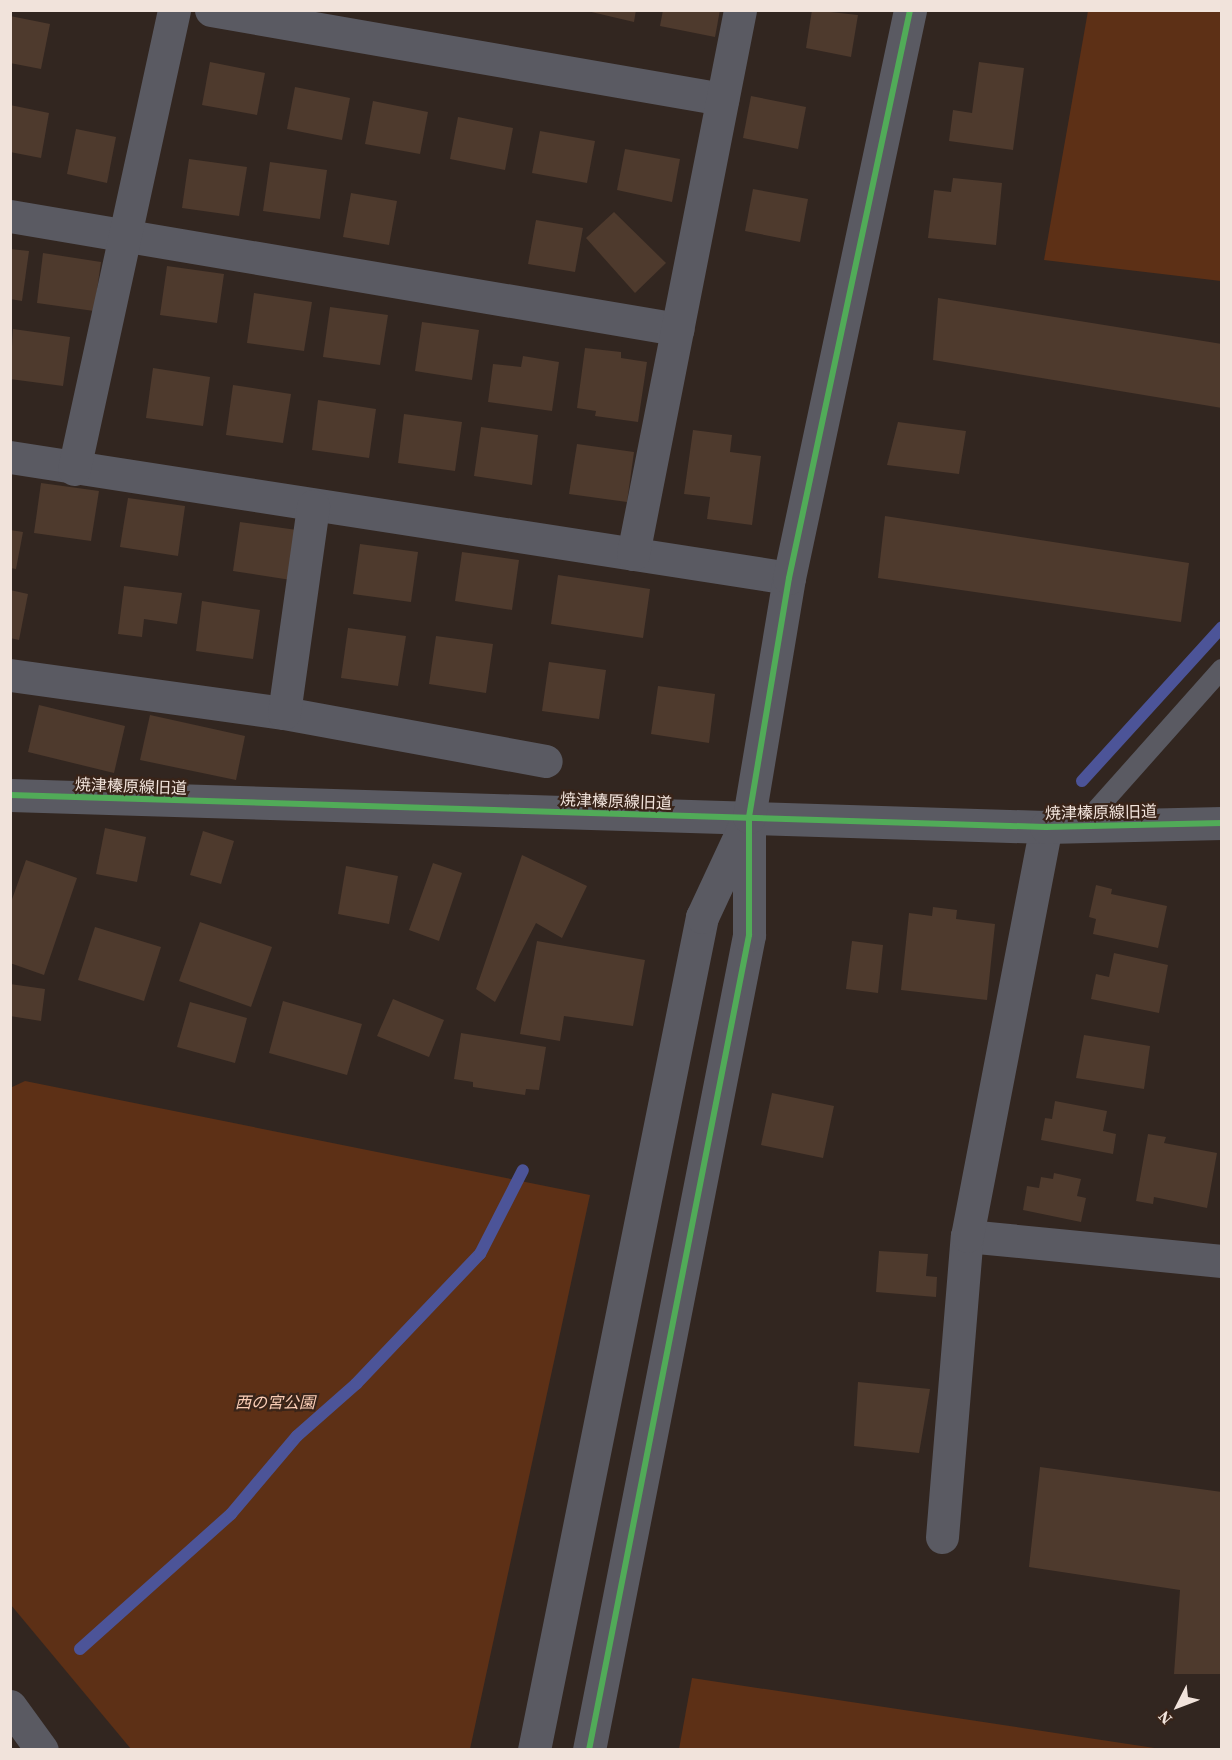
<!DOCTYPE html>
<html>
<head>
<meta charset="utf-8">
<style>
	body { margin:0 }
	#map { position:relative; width:1232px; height:1760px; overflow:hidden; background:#322620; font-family:"Source Serif 4","Noto Sans JP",serif }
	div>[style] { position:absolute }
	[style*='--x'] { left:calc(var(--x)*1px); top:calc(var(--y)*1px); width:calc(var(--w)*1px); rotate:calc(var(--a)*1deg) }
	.green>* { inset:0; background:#5d3016 }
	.stream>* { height:12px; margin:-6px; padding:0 6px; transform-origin:6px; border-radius:6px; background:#4c5498 }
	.building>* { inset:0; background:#4e3a2d }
	.service>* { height:20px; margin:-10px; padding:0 10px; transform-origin:10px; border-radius:10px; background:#5a5a62 }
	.minor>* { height:33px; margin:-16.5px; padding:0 16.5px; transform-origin:16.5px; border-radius:16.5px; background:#5a5a62 }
	.tertiary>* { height:33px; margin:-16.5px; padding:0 16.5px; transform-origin:16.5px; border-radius:16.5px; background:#5a5a62 }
	.cycleway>* { height:6px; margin:-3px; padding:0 3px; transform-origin:3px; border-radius:3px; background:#51ab58 }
	span { translate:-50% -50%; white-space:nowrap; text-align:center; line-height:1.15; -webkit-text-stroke:4.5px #392419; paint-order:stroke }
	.street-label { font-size:16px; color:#f1e3db }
	.park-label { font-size:16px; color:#facdb6; font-style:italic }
	.frame { position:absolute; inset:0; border:12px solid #f1e3db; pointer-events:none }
	.north { position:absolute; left:1148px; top:1676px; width:60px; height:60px; -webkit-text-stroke:4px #392419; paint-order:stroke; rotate:228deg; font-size:16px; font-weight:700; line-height:24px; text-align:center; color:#f1e3db }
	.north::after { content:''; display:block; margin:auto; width:21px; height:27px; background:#f1e3db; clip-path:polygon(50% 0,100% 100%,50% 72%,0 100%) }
</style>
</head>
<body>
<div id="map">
	<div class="green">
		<div style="clip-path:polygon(1088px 11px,1221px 11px,1221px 281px,1044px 260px)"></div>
		<div style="clip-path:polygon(25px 1081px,590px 1195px,470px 1749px,131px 1749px,11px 1605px,10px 1088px)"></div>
		<div style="clip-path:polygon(692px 1678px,1161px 1749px,679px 1749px)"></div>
	</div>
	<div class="stream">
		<div style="--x:1082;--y:781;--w:208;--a:-47.7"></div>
		<div style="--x:80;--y:1649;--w:203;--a:-41.8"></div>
		<div style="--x:231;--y:1514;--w:102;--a:-49.8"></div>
		<div style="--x:297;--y:1436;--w:79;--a:-41.4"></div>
		<div style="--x:356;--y:1384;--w:180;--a:-46.4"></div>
		<div style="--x:480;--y:1254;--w:94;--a:-62.9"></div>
	</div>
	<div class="building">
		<div style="clip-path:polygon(583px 10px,636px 10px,634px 22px)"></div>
		<div style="clip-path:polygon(663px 10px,720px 10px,715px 37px,660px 26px)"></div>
		<div style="clip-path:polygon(812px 10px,858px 15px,851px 57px,806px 48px)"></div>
		<div style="clip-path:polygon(10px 16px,50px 24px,41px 69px,10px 63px)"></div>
		<div style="clip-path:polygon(210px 62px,265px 73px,257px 115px,202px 105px)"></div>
		<div style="clip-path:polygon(979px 62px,1024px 68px,1013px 150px,949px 141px,953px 110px,972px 113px)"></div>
		<div style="clip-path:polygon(295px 87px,350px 98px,342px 140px,287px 129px)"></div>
		<div style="clip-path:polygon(751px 96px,806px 107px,798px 149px,743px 138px)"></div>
		<div style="clip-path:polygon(373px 101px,428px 112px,420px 154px,365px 144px)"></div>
		<div style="clip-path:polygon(10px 105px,49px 113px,41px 158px,10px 152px)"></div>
		<div style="clip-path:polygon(458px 117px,513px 128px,505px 170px,450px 159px)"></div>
		<div style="clip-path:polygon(76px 129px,116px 137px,107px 183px,67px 174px)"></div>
		<div style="clip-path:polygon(540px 131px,595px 141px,587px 183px,532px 173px)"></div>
		<div style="clip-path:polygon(625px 149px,680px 159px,672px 202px,617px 190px)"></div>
		<div style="clip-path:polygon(189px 159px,247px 167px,239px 216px,182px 208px)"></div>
		<div style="clip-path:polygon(270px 162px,327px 170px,320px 219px,263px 211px)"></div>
		<div style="clip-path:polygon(953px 178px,1002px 183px,996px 245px,928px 238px,934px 190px,951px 192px)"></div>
		<div style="clip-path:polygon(753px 189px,808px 199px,800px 242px,745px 231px)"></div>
		<div style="clip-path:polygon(351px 193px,397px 201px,389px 245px,343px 237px)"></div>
		<div style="clip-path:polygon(614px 212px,666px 263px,635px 293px,586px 238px)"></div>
		<div style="clip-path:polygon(536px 220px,583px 228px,575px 272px,528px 264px)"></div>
		<div style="clip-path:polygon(10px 249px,29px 251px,22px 301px,10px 299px)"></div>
		<div style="clip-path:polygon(43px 253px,101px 262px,94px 311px,37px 303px)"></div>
		<div style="clip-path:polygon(167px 266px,224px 274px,217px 323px,160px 315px)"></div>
		<div style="clip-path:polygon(254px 293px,312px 302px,304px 351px,247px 343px)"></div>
		<div style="clip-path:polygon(938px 298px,1222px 344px,1222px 408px,933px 360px)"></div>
		<div style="clip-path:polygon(330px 307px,388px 315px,380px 365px,323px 357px)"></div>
		<div style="clip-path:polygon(422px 322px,479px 330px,472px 380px,415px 371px)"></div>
		<div style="clip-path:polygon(13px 329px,70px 337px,63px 386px,10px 379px)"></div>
		<div style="clip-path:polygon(585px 348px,621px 352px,621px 358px,647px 362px,638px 422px,595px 416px,596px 411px,577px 408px)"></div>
		<div style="clip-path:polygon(523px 356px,559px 362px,552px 411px,488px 402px,493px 364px,521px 367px)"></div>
		<div style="clip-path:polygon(153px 368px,210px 377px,203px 426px,146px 418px)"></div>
		<div style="clip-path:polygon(233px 385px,291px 394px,283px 443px,226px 435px)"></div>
		<div style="clip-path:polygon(318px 400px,376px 409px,369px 458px,312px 450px)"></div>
		<div style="clip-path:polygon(404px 414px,462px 422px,455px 471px,398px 463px)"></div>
		<div style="clip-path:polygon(898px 422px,966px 431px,959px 474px,887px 465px)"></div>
		<div style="clip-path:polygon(481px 427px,538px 435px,532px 485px,474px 476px)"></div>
		<div style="clip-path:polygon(693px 430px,732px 435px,730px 452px,761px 456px,752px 525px,707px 519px,710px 497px,684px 494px)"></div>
		<div style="clip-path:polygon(577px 444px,634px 452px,627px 502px,569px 494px)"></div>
		<div style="clip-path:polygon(41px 483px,99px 491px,91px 541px,34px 533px)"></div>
		<div style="clip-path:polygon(128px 498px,185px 506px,178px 556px,120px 547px)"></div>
		<div style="clip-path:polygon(885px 516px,1189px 563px,1181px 622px,878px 578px)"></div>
		<div style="clip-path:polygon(240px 522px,297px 530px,291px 580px,233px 571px)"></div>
		<div style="clip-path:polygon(10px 530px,23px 532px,16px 569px,10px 568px)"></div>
		<div style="clip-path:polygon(360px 544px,418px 552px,411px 602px,353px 594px)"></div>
		<div style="clip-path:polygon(462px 552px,519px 560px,512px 610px,455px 601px)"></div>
		<div style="clip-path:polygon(558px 575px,650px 589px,643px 638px,551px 624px)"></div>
		<div style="clip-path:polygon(124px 586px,182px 593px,177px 624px,144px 619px,142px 637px,118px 634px)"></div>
		<div style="clip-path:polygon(10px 590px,28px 594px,19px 640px,10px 638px)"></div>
		<div style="clip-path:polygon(202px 601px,260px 610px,253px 659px,196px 651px)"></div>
		<div style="clip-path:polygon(348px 628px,406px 636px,398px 686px,341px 678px)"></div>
		<div style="clip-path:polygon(436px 636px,493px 644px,486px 693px,429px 684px)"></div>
		<div style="clip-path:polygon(549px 662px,606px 670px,599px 719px,542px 711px)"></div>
		<div style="clip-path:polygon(658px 686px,715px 694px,709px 743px,651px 734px)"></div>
		<div style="clip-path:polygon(39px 705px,125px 726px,114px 773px,28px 752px)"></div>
		<div style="clip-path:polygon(150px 715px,245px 736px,236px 780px,140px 760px)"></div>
		<div style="clip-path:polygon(105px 828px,146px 837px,137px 882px,96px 874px)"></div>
		<div style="clip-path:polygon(203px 831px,234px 841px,221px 884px,190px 875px)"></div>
		<div style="clip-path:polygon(522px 855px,587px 886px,562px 938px,536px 923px,495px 1002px,476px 989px)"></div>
		<div style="clip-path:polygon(26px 860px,77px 878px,44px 975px,10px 963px,10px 905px)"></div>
		<div style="clip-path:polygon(433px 863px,462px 873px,439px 941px,409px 930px)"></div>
		<div style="clip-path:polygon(346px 866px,398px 876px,389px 924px,338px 914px)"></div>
		<div style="clip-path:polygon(1096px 885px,1112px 889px,1111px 894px,1167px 906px,1158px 948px,1093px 934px,1096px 919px,1089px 917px)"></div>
		<div style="clip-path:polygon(933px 907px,957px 910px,956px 919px,995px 924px,987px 1000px,901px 990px,909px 913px,932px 916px)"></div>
		<div style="clip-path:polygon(200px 922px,272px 947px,251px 1007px,179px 981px)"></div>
		<div style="clip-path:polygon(95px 927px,161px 947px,144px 1001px,78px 980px)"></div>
		<div style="clip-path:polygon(537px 941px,645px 960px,633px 1026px,564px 1016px,560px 1041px,520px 1034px)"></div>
		<div style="clip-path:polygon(852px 941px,883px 945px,878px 993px,846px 989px)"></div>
		<div style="clip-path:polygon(1114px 953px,1168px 965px,1159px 1013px,1091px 999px,1096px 974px,1109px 977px)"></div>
		<div style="clip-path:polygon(10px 984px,45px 989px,41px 1021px,10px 1016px)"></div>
		<div style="clip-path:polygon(393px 999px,444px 1020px,429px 1057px,377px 1036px)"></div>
		<div style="clip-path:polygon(283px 1001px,362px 1024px,347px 1075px,269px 1053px)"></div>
		<div style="clip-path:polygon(190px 1002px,247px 1018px,235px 1063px,177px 1047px)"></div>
		<div style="clip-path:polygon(461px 1033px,546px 1047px,539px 1090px,526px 1089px,525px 1095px,473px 1087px,473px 1082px,454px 1079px)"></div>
		<div style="clip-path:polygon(1084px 1035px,1150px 1046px,1144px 1089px,1076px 1078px)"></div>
		<div style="clip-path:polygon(772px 1093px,834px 1106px,823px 1158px,761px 1145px)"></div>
		<div style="clip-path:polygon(1055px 1101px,1107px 1111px,1103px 1131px,1116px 1134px,1113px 1154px,1041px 1140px,1045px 1118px,1052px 1119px)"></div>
		<div style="clip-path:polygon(1148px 1134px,1166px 1137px,1164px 1143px,1217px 1153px,1207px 1208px,1154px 1197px,1153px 1204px,1136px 1201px)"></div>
		<div style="clip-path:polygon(1054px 1173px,1081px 1179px,1077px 1196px,1086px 1198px,1081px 1222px,1023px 1210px,1027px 1186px,1039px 1188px,1041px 1177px,1053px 1179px)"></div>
		<div style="clip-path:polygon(879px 1251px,928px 1254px,926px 1276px,937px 1277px,936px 1297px,876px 1292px)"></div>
		<div style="clip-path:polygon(858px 1382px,930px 1389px,919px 1453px,854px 1446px)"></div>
		<div style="clip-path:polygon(1040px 1467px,1222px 1492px,1222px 1674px,1174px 1674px,1180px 1590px,1029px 1567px)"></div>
	</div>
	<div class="service">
		<div style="--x:1081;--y:827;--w:212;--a:-48.3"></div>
	</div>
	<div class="minor">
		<div style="--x:211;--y:10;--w:519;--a:9.88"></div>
		<div style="--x:10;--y:216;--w:677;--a:9.62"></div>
		<div style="--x:10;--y:457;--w:788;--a:8.83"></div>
		<div style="--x:74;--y:469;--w:470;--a:-77.7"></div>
		<div style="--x:633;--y:554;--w:554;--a:-78.87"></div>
		<div style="--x:10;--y:675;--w:277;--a:7.9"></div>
		<div style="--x:284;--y:713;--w:266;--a:10.4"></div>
		<div style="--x:284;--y:713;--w:209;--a:-82"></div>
		<div style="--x:967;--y:1236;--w:256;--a:5.6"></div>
		<div style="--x:942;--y:1537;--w:302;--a:-85.3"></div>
		<div style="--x:967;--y:1236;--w:417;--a:-79.1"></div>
	</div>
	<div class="tertiary">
		<div style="--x:10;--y:795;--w:1036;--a:1.77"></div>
		<div style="--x:1046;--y:827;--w:176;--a:-1.3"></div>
		<div style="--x:10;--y:1706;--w:54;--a:54"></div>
		<div style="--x:534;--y:1750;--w:850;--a:-78.6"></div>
		<div style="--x:702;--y:917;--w:99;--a:-65"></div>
		<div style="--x:589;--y:1750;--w:831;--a:-78.89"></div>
		<div style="--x:749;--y:935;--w:118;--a:-90"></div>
		<div style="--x:749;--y:817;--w:242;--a:-80.5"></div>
		<div style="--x:789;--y:578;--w:581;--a:-77.97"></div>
	</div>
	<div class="cycleway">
		<div style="--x:10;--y:795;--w:1036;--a:1.77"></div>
		<div style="--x:1046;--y:827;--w:176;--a:-1.3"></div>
		<div style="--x:589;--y:1750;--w:831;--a:-78.89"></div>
		<div style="--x:749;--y:935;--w:118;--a:-90"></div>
		<div style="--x:749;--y:817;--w:242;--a:-80.5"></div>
		<div style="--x:789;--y:578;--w:581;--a:-77.97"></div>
	</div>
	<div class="street-label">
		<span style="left:131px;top:786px;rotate:2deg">焼津榛原線旧道</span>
		<span style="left:616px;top:801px;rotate:2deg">焼津榛原線旧道</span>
		<span style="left:1101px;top:812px;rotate:-1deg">焼津榛原線旧道</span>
	</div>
	<div class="park-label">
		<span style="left:275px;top:1402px">西の宮公園</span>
	</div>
	<div class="frame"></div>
	<div class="north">N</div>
</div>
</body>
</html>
